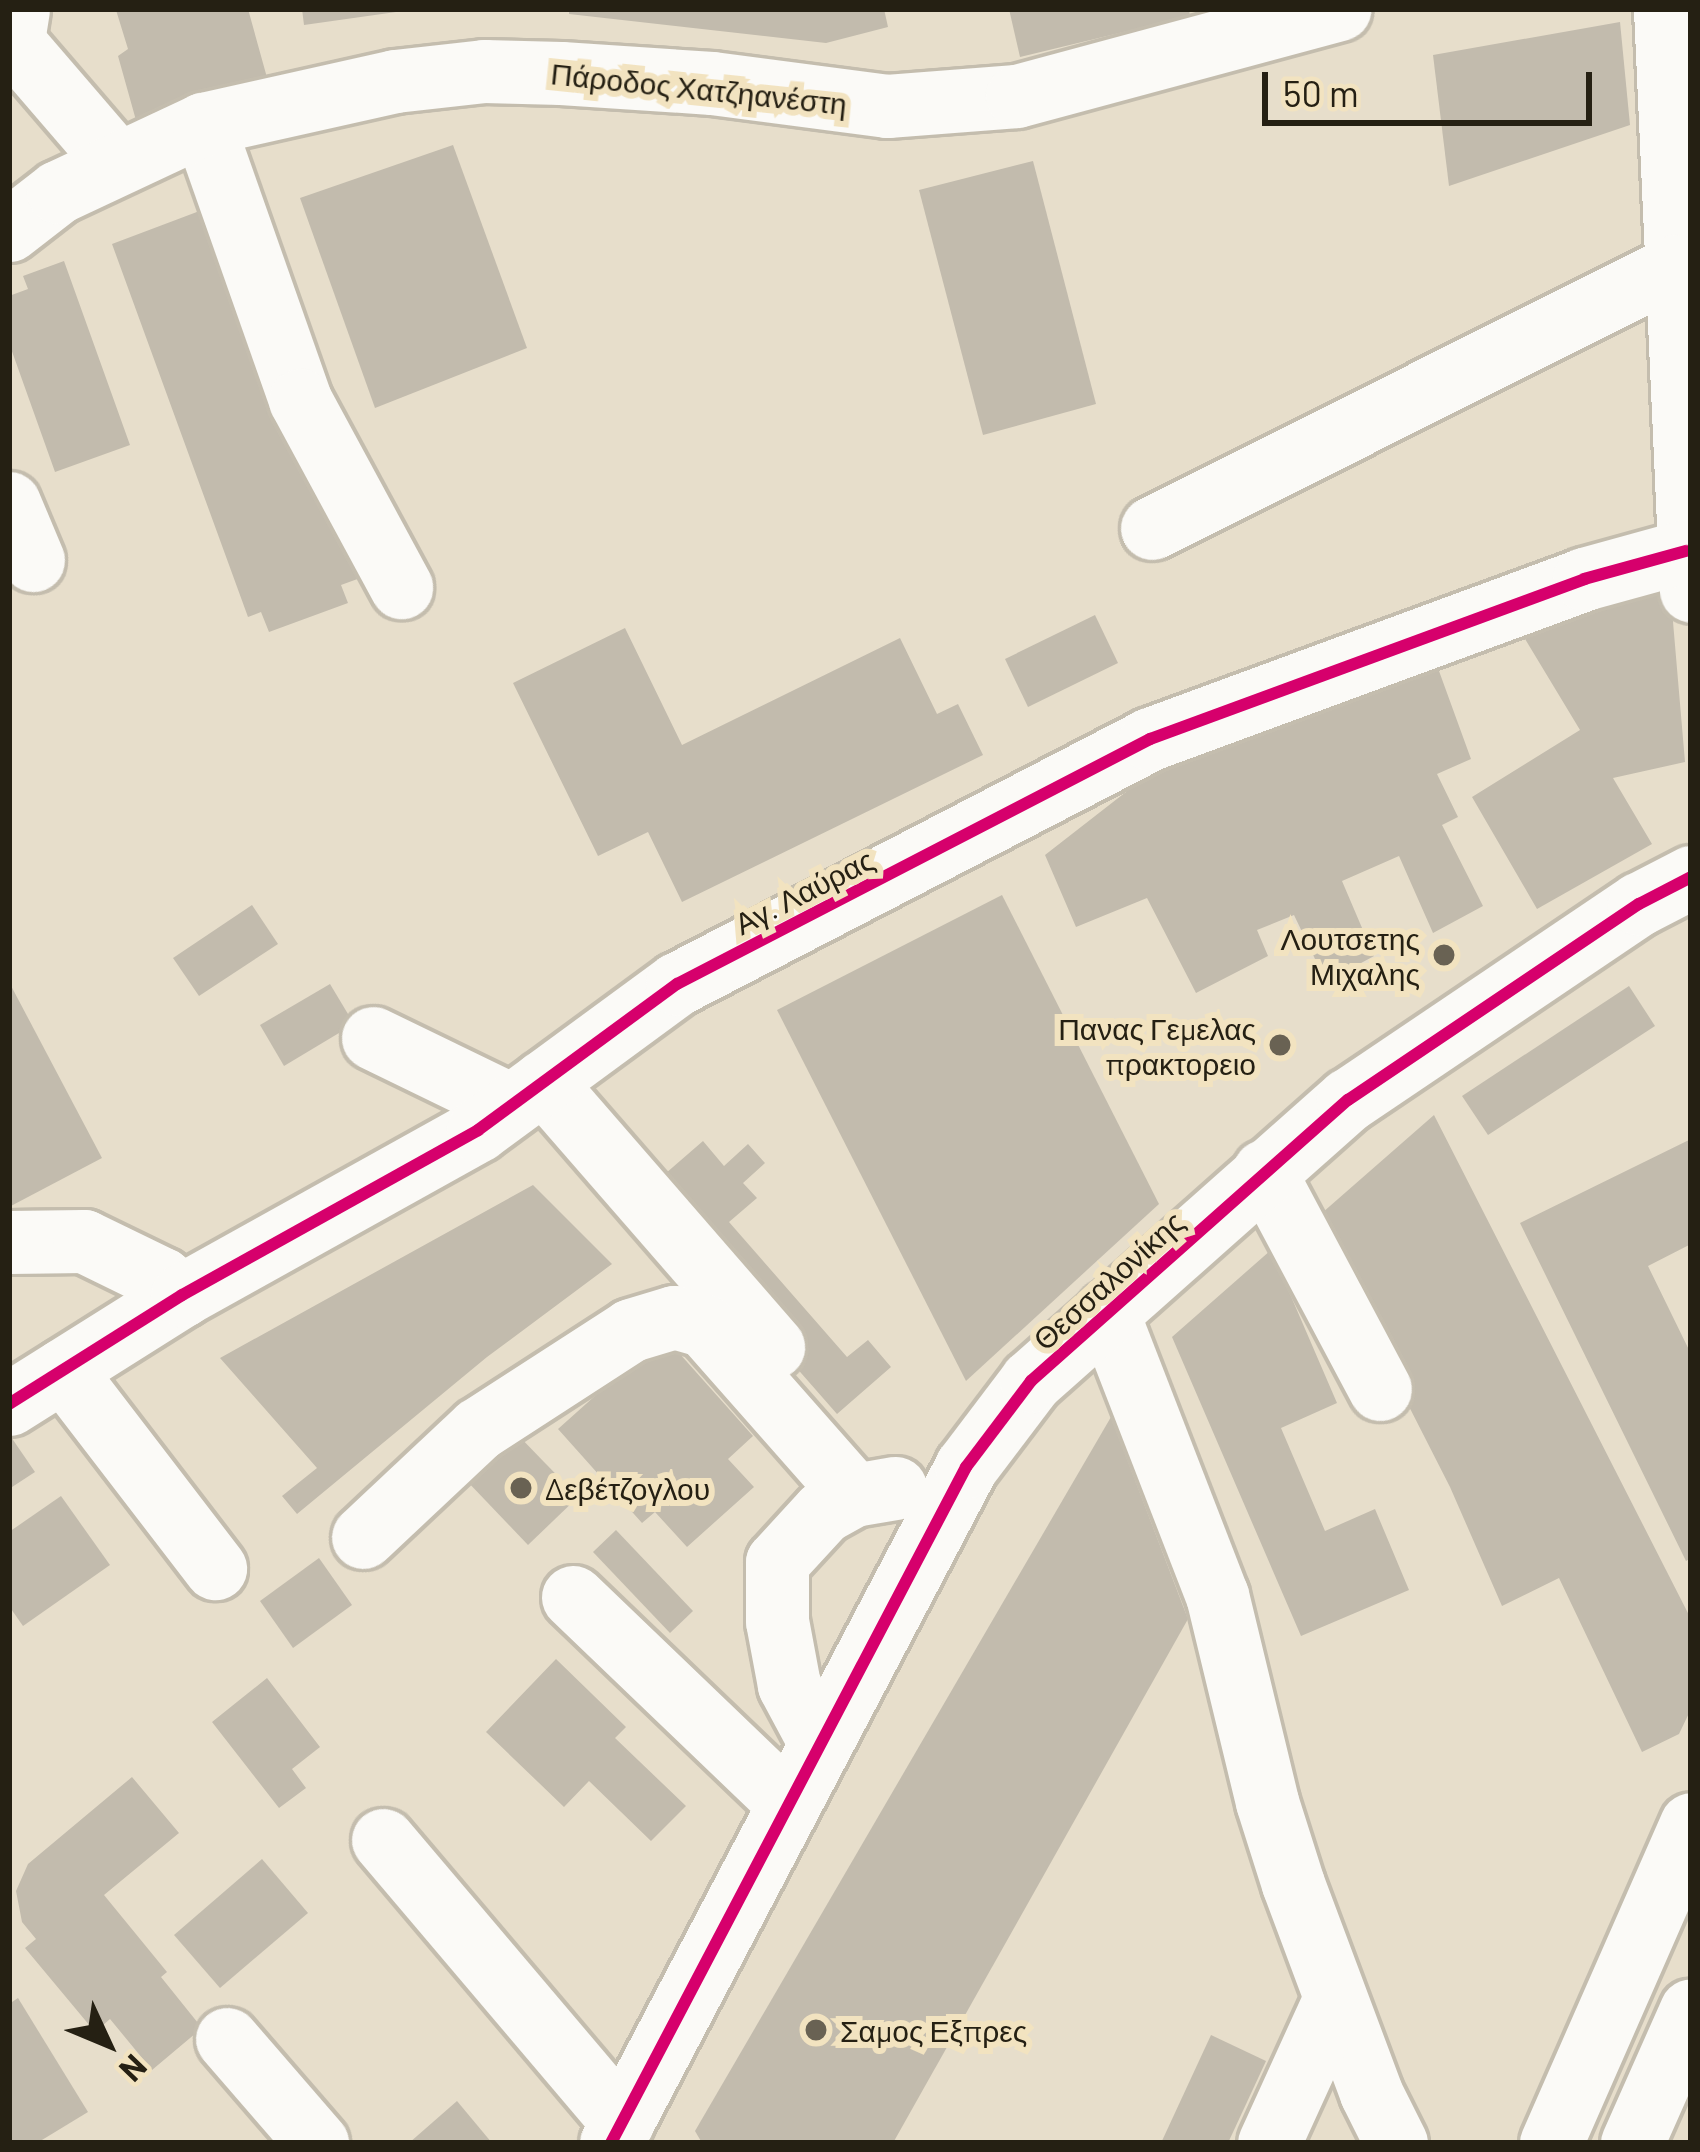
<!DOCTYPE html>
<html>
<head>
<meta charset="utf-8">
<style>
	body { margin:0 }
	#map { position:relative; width:1700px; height:2152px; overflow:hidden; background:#e7decb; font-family:Barlow,sans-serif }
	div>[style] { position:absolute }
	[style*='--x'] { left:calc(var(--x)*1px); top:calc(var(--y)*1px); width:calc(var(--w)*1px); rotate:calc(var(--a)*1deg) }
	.building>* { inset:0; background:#c2bbad }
	.roads { filter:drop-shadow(3px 0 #c4bdae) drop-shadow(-3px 0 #c4bdae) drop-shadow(0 3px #c4bdae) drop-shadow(0 -3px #c4bdae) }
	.minor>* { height:63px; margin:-31.5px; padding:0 31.5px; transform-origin:31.5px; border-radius:31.5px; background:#fbfaf7 }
	.cycleway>* { height:12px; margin:-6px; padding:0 6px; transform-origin:6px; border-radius:6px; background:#d6006c }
	.dots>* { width:33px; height:33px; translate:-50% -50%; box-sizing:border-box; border:6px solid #f2e3c0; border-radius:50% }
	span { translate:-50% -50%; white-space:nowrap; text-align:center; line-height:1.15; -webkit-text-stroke:12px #f2e3c0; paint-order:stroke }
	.street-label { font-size:30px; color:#252013 }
	.poi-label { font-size:30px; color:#252013 }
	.right { translate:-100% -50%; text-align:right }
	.left { translate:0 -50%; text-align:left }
	.frame { position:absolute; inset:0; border:12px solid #252013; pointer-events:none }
	.north { position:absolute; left:48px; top:1984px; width:120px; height:120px; -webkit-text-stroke:9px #f2e3c0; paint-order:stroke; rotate:134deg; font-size:33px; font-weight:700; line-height:48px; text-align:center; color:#252013 }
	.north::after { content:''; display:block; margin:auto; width:42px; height:54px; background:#252013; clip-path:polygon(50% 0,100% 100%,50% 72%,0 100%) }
	.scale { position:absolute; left:1262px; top:72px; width:330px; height:54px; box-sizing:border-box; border:6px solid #252013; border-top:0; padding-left:15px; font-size:36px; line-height:42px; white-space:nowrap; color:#252013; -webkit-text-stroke:9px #f2e3c0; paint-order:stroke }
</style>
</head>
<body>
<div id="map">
	<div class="building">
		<div style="clip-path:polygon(248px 9px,271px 92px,139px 131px,118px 56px,128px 49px,116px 10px)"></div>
		<div style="clip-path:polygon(302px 9px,395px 9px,396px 12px,304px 25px)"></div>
		<div style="clip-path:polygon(569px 9px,884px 9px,888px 27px,826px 43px,569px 14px)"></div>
		<div style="clip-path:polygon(1009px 9px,1189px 9px,1190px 16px,1020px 57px)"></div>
		<div style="clip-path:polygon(1620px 22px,1630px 125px,1449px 186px,1433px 55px)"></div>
		<div style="clip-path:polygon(453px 145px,527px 348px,375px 408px,300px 198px)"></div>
		<div style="clip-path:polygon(1033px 161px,1096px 404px,983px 435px,919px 190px)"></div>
		<div style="clip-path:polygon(226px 201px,363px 577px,341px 585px,348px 603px,269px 632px,261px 612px,248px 617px,112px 244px)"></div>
		<div style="clip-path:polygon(64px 261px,130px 445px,55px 472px,9px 343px,9px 296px,28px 289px,23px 276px)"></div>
		<div style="clip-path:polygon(1669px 575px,1685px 762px,1613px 778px,1652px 844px,1537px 909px,1472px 797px,1580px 730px,1519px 629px)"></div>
		<div style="clip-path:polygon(1095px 615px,1118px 663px,1028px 707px,1005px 659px)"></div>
		<div style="clip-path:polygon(625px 628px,682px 745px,900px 638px,937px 714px,958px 704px,983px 755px,682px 902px,648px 832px,598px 856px,513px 683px)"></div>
		<div style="clip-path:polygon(1435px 660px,1471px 759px,1437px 774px,1458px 817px,1442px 825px,1483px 906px,1433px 933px,1399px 856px,1342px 881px,1374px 956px,1326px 982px,1294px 915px,1257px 930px,1268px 956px,1196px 993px,1147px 898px,1076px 927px,1045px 855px,1176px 753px)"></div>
		<div style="clip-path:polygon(1002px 895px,1159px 1204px,966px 1381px,777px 1010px)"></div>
		<div style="clip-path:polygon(252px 905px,278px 944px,199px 996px,173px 958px)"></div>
		<div style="clip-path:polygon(9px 982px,102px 1158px,9px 1207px)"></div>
		<div style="clip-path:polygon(330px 984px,354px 1024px,284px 1066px,260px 1025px)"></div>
		<div style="clip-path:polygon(1629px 986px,1655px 1026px,1488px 1135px,1462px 1096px)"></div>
		<div style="clip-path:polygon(1434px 1115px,1691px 1619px,1691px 1709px,1679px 1734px,1642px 1752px,1559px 1578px,1502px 1606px,1450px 1487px,1314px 1220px)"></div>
		<div style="clip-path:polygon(1691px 1139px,1691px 1244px,1648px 1266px,1691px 1354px,1691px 1558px,1686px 1561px,1520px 1223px)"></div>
		<div style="clip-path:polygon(703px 1141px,724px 1166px,748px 1144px,765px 1163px,743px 1183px,757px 1198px,729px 1222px,847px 1357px,868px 1340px,891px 1367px,837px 1414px,643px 1193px)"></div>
		<div style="clip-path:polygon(533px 1185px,612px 1264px,487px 1357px,297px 1514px,282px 1496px,317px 1468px,220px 1358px)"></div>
		<div style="clip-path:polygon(1271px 1250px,1337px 1403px,1281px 1428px,1325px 1531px,1375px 1509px,1409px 1590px,1301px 1636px,1172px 1337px)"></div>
		<div style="clip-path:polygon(663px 1335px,753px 1436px,728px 1459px,754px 1487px,687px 1547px,655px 1512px,642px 1523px,558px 1429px)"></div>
		<div style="clip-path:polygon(1111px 1417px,1188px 1619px,893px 2143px,702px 2143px,695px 2131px)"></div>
		<div style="clip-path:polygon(514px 1431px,578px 1497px,528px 1545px,465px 1479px)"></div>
		<div style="clip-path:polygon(9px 1434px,35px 1472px,9px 1489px)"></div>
		<div style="clip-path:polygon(61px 1496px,110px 1565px,23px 1626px,9px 1606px,9px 1532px)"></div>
		<div style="clip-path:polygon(616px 1530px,693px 1611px,670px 1633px,593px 1552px)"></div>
		<div style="clip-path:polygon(319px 1558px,352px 1605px,293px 1648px,260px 1601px)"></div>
		<div style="clip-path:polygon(556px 1659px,626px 1727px,615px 1738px,686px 1806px,651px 1841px,589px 1781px,564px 1807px,486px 1732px)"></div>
		<div style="clip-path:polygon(267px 1678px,320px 1747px,292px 1769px,306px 1788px,279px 1808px,212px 1722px)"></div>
		<div style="clip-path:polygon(132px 1777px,179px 1833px,104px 1895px,167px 1972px,161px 1977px,202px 2028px,152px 2070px,110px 2019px,95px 2032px,25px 1948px,36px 1939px,22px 1922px,16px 1891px,28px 1864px)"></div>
		<div style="clip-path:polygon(262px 1859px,308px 1913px,220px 1988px,174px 1935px)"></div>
		<div style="clip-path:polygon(18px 1998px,88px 2112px,37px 2143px,9px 2143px,9px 2004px)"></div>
		<div style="clip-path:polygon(1211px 2035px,1266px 2061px,1228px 2143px,1161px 2143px)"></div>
		<div style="clip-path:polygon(457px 2101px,492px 2143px,409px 2143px)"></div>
	</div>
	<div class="roads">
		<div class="minor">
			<div style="--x:18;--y:9;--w:33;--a:99"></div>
			<div style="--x:13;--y:42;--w:160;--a:49.3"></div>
			<div style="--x:1665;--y:9;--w:582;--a:87.44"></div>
			<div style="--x:203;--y:124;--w:293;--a:70.6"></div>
			<div style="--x:300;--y:400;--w:213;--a:61.6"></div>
			<div style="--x:9;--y:230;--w:62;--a:-37.8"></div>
			<div style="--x:58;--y:192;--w:160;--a:-25.1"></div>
			<div style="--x:203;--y:124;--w:197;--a:-12.6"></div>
			<div style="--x:395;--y:81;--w:90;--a:-6.4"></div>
			<div style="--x:484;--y:71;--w:77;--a:1.5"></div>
			<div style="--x:561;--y:73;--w:151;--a:3.8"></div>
			<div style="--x:712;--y:83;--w:177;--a:7.5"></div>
			<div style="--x:887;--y:106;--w:130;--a:-4.4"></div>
			<div style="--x:1017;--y:96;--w:334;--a:-15.1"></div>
			<div style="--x:9;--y:503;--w:62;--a:67.2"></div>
			<div style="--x:1152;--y:528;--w:585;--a:-26.61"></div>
			<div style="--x:373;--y:1038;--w:153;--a:25.9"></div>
			<div style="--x:543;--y:1082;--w:351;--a:49"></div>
			<div style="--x:1264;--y:1171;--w:247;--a:62"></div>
			<div style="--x:9;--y:1242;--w:75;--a:-0.8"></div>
			<div style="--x:84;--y:1241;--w:87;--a:26"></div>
			<div style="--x:162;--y:1279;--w:26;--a:39"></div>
			<div style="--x:1107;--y:1312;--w:304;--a:68.8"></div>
			<div style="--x:1217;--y:1595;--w:213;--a:76.4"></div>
			<div style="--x:1267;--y:1802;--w:86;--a:72.4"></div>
			<div style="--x:1293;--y:1884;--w:223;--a:69.5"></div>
			<div style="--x:1371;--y:2093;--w:56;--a:63.4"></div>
			<div style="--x:63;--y:1370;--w:250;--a:52.5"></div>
			<div style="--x:9;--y:1404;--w:204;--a:-32.2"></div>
			<div style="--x:182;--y:1295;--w:339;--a:-29.1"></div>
			<div style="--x:478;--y:1130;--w:247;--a:-36.3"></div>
			<div style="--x:677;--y:984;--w:533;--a:-27.38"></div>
			<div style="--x:1150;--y:739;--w:463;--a:-20.2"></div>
			<div style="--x:1584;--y:579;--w:106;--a:-15.4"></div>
			<div style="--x:363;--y:1537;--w:158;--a:-43.2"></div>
			<div style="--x:478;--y:1429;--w:182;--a:-32.9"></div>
			<div style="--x:631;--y:1330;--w:45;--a:-16.8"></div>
			<div style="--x:674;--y:1317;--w:32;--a:16"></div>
			<div style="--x:705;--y:1326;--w:225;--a:48.6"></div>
			<div style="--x:854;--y:1495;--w:42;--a:-9.7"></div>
			<div style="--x:573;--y:1597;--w:298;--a:43.8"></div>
			<div style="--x:819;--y:1741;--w:64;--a:-118.2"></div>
			<div style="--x:789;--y:1685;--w:65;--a:-100.6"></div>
			<div style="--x:777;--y:1621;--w:59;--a:-90"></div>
			<div style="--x:777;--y:1562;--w:68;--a:-47.4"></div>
			<div style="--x:823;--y:1512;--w:35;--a:-29"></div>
			<div style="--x:383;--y:1840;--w:370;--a:49.7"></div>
			<div style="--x:227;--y:2039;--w:138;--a:49.1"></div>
			<div style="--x:611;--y:2143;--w:764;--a:-62.29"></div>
			<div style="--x:966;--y:1467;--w:108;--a:-52.9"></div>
			<div style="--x:1031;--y:1381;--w:424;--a:-41.6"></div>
			<div style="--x:1348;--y:1100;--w:351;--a:-34"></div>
			<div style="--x:1639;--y:904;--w:59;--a:-27.4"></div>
			<div style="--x:1269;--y:2143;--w:159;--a:-65.5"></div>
			<div style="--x:1551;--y:2143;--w:348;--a:-66.3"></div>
			<div style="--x:1632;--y:2143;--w:145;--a:-66.1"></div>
		</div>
	</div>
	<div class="cycleway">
		<div style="--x:9;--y:1404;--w:204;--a:-32.2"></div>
		<div style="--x:182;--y:1295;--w:339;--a:-29.1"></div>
		<div style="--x:478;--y:1130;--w:247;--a:-36.3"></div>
		<div style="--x:677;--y:984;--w:533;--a:-27.38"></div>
		<div style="--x:1150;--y:739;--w:463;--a:-20.2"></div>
		<div style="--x:1584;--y:579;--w:106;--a:-15.4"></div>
		<div style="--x:611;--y:2143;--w:764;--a:-62.29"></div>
		<div style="--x:966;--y:1467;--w:108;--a:-52.9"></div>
		<div style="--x:1031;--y:1381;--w:424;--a:-41.6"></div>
		<div style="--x:1348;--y:1100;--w:351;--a:-34"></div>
		<div style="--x:1639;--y:904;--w:59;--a:-27.4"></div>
	</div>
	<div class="dots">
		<div style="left:1444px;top:955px;background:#696253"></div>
		<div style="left:1280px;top:1045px;background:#696253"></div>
		<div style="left:521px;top:1488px;background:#696253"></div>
		<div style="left:816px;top:2030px;background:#696253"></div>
	</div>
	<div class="street-label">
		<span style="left:699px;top:88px;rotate:6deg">Πάροδος Χατζηανέστη</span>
		<span style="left:804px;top:891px;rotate:-27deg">Αγ. Λαύρας</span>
		<span style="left:1108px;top:1280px;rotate:-42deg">Θεσσαλονίκης</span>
	</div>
	<div class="poi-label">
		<span class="right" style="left:1420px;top:955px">Λουτσετης<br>Μιχαλης</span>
		<span class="right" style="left:1256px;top:1045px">Πανας Γεμελας<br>πρακτορειο</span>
		<span class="left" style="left:545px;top:1488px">Δεβέτζογλου</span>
		<span class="left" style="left:840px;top:2030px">Σαμος Εξπρες</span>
	</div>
	<div class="frame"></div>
	<div class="north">N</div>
	<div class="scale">50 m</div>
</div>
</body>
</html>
